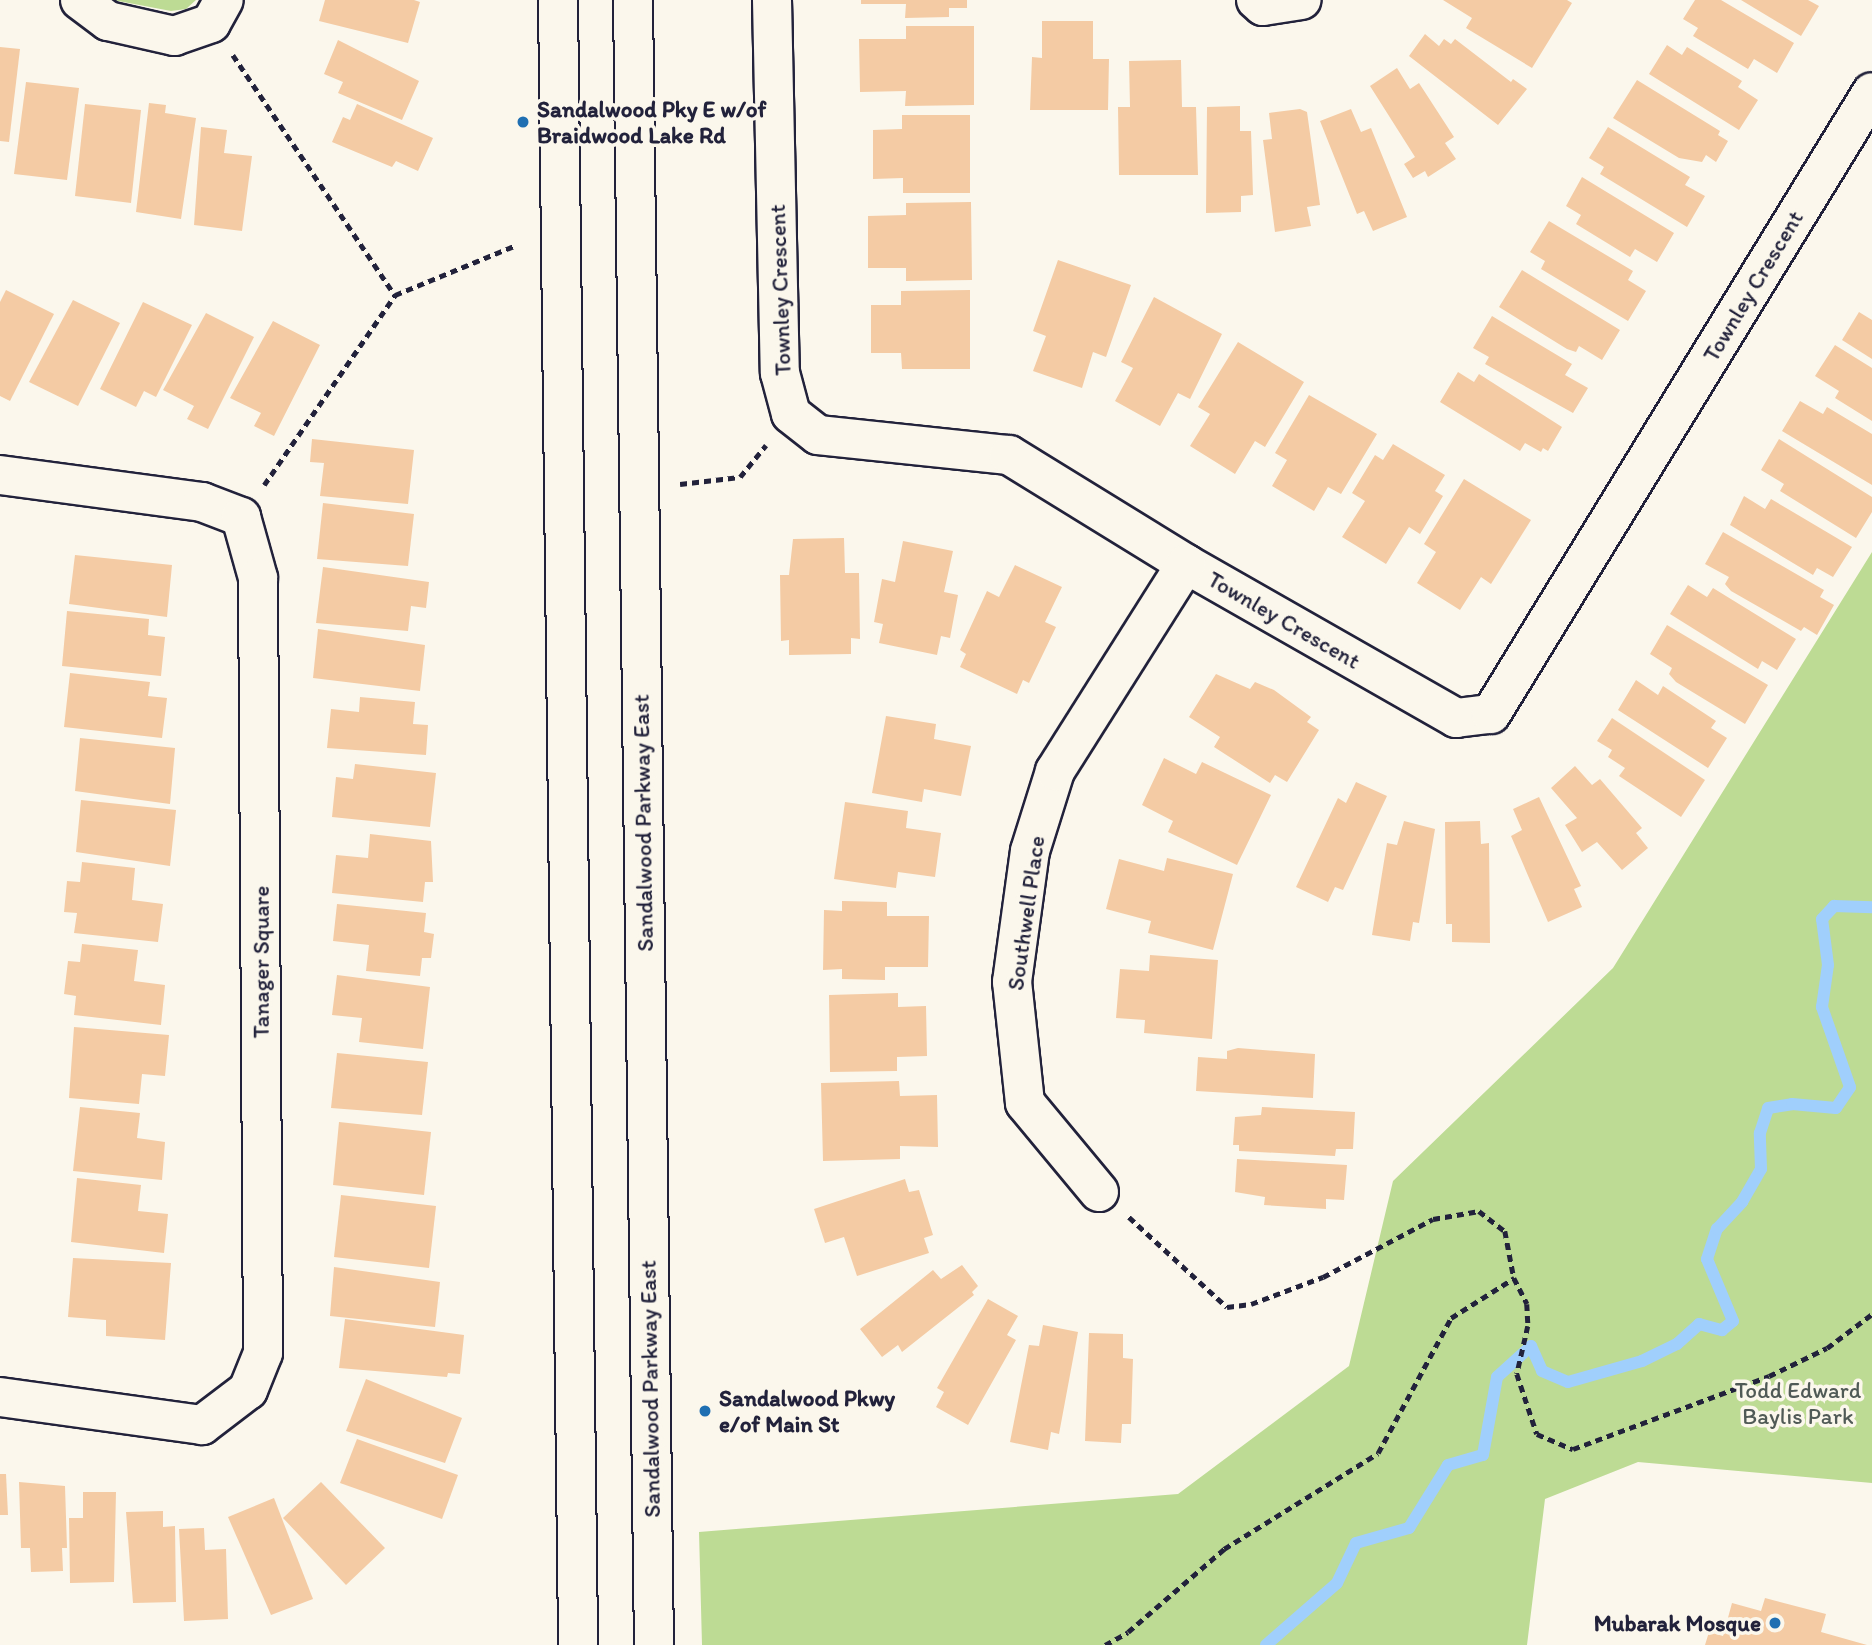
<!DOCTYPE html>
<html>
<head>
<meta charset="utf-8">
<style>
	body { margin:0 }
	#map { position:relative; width:1872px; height:1645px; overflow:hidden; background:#fbf7ec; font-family:Itim,sans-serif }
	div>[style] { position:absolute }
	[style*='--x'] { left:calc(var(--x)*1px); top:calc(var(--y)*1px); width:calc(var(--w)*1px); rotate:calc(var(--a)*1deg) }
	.green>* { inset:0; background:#bddb94 }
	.stream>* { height:12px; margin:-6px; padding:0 6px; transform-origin:6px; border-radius:6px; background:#a0cffc }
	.building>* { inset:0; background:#f4cba4 }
	.path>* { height:4.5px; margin-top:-2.25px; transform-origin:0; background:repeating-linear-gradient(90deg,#22223b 0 7px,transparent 0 12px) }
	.roads { filter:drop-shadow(2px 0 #22223b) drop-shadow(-2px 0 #22223b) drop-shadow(0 2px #22223b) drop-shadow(0 -2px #22223b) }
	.street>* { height:38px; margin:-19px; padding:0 19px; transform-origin:19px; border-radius:19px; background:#fbf7ec }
	.secondary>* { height:38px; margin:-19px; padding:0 19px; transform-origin:19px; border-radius:19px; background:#fbf7ec }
	.dots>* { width:19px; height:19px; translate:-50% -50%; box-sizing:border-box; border:4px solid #fbf7ec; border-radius:50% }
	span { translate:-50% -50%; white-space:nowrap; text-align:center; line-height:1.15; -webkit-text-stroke:7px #fbf7ec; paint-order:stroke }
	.poi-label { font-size:23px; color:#22223b; font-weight:700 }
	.left { translate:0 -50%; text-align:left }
	.right { translate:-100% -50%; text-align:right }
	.street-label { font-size:23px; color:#22223b }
	.park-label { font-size:23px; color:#505a56 }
</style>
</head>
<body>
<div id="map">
	<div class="green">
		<div style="clip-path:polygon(113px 0,196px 0,186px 9px,171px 11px)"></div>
		<div style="clip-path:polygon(1872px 552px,1872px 1483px,1638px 1462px,1545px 1499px,1527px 1645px,702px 1645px,699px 1532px,1178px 1494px,1349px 1366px,1393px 1181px,1613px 968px)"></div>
	</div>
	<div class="stream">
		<div style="--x:1266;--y:1645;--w:94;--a:-41.1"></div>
		<div style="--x:1337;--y:1583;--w:44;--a:-64.6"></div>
		<div style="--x:1356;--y:1543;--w:55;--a:-15.8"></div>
		<div style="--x:1409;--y:1528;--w:74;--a:-58.2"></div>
		<div style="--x:1448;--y:1465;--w:36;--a:-16"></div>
		<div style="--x:1483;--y:1455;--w:79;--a:-79.8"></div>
		<div style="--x:1497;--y:1377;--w:46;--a:-42.4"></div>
		<div style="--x:1531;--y:1346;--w:27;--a:66"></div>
		<div style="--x:1542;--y:1371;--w:28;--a:23"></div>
		<div style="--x:1568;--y:1382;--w:77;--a:-15.8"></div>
		<div style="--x:1642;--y:1361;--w:39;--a:-26"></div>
		<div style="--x:1677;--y:1344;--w:30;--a:-42"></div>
		<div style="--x:1699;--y:1324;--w:24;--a:15"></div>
		<div style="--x:1722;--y:1330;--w:14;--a:-39"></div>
		<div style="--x:1733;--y:1321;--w:67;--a:-112.8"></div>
		<div style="--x:1707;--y:1259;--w:32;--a:-72"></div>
		<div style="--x:1717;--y:1229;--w:37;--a:-47"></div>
		<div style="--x:1742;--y:1202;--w:38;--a:-60"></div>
		<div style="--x:1761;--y:1169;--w:36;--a:-92"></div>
		<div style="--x:1760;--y:1133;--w:26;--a:-72"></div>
		<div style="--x:1768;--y:1108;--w:24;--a:-9"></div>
		<div style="--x:1792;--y:1104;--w:44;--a:5.2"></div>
		<div style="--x:1836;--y:1108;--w:25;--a:-56"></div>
		<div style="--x:1850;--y:1087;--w:85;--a:-109.3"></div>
		<div style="--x:1822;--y:1007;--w:42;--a:-81.9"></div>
		<div style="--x:1828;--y:965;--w:46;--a:-97.4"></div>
		<div style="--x:1822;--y:919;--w:18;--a:-47"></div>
		<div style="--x:1834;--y:906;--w:38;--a:2"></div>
	</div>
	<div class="building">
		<div style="clip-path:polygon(325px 0,414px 0,420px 2px,408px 43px,319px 21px)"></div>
		<div style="clip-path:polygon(861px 0,967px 0,967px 8px,949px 8px,949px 17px,905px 18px,906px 4px,861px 4px)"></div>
		<div style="clip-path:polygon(1443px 0,1567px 0,1572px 3px,1532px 68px,1466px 28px,1472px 18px)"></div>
		<div style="clip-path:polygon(1695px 0,1721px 0,1794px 43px,1777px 73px,1754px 59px,1748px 69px,1693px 36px,1698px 28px,1683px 19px)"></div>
		<div style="clip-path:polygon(1741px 0,1808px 0,1819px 6px,1801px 36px)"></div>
		<div style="clip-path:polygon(1042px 21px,1093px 21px,1093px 59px,1109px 59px,1108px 110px,1030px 110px,1032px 57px,1042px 58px)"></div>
		<div style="clip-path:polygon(906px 26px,974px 26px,974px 105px,905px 106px,906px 91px,860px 92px,859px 39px,906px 39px)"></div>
		<div style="clip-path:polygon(1425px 34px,1439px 46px,1444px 39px,1451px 44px,1455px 39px,1511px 82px,1513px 79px,1527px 89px,1498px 125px,1409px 56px)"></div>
		<div style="clip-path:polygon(338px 40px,419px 81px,402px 120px,338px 93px,343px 82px,324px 74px)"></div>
		<div style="clip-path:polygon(1667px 45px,1682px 55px,1687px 47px,1742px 81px,1738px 87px,1758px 100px,1739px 130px,1649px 74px)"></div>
		<div style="clip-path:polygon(0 47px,20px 49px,9px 142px,0 141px)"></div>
		<div style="clip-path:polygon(1181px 60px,1182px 107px,1196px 107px,1198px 175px,1119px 175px,1118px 107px,1130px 107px,1129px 61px)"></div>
		<div style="clip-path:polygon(1397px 68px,1410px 89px,1419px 83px,1454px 137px,1445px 143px,1456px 159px,1428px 177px,1425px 171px,1413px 178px,1404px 164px,1415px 157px,1370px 86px)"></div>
		<div style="clip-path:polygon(1637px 80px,1720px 131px,1718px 135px,1728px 141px,1716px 162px,1706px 155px,1702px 162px,1679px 158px,1613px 118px)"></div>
		<div style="clip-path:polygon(26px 82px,79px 88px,67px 180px,14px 174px)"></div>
		<div style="clip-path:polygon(149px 103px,166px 105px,165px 113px,196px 118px,181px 219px,136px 212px)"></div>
		<div style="clip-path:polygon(85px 104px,141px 110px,131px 203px,75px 196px)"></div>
		<div style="clip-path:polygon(357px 104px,433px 138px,418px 171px,396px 161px,392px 167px,332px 142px,343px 117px,350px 120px)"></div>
		<div style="clip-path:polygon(1240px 106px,1240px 131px,1251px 131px,1253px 195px,1241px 196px,1241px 212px,1206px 213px,1207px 107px)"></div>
		<div style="clip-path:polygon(1300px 109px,1307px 112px,1320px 205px,1307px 207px,1311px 226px,1275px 232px,1263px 140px,1272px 139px,1269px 113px)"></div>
		<div style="clip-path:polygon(1351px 109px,1361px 132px,1371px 128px,1407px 217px,1373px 231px,1364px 211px,1357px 214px,1320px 121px)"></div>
		<div style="clip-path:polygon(902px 115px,970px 115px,970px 193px,903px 193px,903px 178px,873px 179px,873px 130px,902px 129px)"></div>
		<div style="clip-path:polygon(201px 127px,227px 130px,224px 153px,252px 156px,242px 231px,194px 225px)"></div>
		<div style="clip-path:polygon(1608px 127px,1690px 177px,1685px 185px,1705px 196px,1687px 227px,1600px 174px,1604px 167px,1589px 158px)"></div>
		<div style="clip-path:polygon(1582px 177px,1674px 233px,1657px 262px,1635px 249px,1630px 257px,1576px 224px,1581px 215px,1566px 206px)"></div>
		<div style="clip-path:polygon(971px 202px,972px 280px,906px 281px,906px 268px,868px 268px,868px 216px,906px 215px,906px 203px)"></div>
		<div style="clip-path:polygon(1549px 221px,1633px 271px,1628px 280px,1646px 291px,1628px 321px,1541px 269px,1545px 261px,1530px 252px)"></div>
		<div style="clip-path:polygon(1058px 260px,1131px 285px,1106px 357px,1093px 352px,1082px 388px,1033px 371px,1046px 336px,1033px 331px)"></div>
		<div style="clip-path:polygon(1522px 270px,1620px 330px,1602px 360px,1579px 346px,1576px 352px,1567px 349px,1499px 307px)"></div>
		<div style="clip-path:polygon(6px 290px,54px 314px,10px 401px,0 396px,0 302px)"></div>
		<div style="clip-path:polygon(970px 290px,970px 369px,902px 369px,901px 353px,871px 353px,871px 305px,901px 305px,901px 291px)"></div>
		<div style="clip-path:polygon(1154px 297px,1222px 334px,1190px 399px,1178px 393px,1160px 426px,1115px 401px,1133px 368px,1121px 362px)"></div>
		<div style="clip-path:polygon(73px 300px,120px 323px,78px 406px,29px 382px)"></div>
		<div style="clip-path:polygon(143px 302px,192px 325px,156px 397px,144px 391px,136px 407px,100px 389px)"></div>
		<div style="clip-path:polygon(1859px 312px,1872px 320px,1872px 359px,1842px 340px)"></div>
		<div style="clip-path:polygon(206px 313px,254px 337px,208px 429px,187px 419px,194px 406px,163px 390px)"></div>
		<div style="clip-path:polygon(1492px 316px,1572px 364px,1565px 375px,1588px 388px,1573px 413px,1485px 364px,1489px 357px,1473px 348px)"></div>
		<div style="clip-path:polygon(273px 321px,320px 345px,274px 436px,254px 426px,261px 413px,230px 398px)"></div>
		<div style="clip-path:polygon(1238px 342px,1304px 382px,1265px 447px,1255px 441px,1235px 474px,1190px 446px,1210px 414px,1198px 407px)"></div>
		<div style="clip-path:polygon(1835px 345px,1872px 368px,1872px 421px,1835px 398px,1839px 391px,1815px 376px)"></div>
		<div style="clip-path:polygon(1458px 372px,1474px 382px,1479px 374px,1562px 427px,1548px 451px,1543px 448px,1541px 452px,1525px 443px,1520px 451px,1440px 402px)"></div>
		<div style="clip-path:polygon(1309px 395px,1377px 434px,1341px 494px,1328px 487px,1314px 511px,1272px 486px,1287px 460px,1275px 453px)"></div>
		<div style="clip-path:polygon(1800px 401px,1823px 414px,1827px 407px,1872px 434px,1872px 485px,1782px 431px)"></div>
		<div style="clip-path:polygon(312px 439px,414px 450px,408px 504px,320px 496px,324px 463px,310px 462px)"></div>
		<div style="clip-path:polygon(1779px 439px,1872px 497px,1872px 512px,1856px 538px,1780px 491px,1784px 484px,1761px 470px)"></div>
		<div style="clip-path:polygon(1393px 444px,1445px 475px,1435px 491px,1443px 496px,1420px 534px,1409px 527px,1386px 564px,1342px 537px,1365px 501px,1352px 493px,1375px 455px,1383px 460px)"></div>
		<div style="clip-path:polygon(1464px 479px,1531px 520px,1491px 584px,1481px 577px,1460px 610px,1417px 583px,1436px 552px,1424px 544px)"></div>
		<div style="clip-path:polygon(1744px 496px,1765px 509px,1771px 499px,1852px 547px,1833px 577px,1817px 568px,1813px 575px,1730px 525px)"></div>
		<div style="clip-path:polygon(323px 503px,414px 514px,408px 566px,317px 559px)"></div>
		<div style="clip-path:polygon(1723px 532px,1824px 590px,1820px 597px,1834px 605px,1817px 635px,1804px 627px,1801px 631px,1731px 591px,1725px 584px,1729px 577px,1705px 564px)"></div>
		<div style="clip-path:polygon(844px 538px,845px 573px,859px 573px,860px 639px,851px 638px,851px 654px,789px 655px,789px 640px,781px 641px,780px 575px,789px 575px,793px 539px)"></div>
		<div style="clip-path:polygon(903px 541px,953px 551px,944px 592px,958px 595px,950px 638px,941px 636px,937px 655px,879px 643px,883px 624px,874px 622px,882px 579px,895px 582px)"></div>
		<div style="clip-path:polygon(75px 555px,172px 565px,167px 617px,69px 604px)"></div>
		<div style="clip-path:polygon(1015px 565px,1062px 587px,1045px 622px,1056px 627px,1029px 683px,1023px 680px,1017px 694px,960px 667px,966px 654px,960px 650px,987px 591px,999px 597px)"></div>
		<div style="clip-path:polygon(323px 567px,429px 582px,426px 608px,411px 606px,408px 631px,316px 623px)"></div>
		<div style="clip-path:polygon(1688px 585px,1707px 597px,1713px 588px,1796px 639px,1777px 670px,1762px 661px,1758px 669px,1670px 614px)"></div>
		<div style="clip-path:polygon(67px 611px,149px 619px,148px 635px,165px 637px,161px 676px,62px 666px)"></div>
		<div style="clip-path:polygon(1667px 625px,1768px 685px,1745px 724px,1676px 682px,1669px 674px,1672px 668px,1650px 654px)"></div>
		<div style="clip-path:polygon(318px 629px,425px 645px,420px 691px,313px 678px)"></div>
		<div style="clip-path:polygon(70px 673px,150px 682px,148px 696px,167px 698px,162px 738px,64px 727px)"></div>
		<div style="clip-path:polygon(1216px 674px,1250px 689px,1255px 682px,1274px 690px,1311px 717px,1307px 722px,1319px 730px,1287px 782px,1275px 775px,1270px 783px,1214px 747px,1220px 737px,1189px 717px)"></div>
		<div style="clip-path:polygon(1636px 680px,1658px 695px,1663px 686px,1716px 721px,1711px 728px,1727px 738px,1708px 768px,1618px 710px)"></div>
		<div style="clip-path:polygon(360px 697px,415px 702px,413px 724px,428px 725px,426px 755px,327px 748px,331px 709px,359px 712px)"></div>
		<div style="clip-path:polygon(886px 716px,936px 724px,934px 739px,971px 746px,961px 796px,924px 789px,922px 802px,872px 793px)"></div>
		<div style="clip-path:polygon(1612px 718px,1705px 780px,1681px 817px,1619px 776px,1625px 768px,1608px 757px,1612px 750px,1597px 741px)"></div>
		<div style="clip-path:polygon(80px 738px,175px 748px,170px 804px,75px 791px)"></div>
		<div style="clip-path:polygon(1164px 758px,1196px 774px,1202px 762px,1271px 795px,1237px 865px,1168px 832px,1173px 821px,1142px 805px)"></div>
		<div style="clip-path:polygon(355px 764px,436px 773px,430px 827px,332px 817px,336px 777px,353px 779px)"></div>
		<div style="clip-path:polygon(1575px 766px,1592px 785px,1600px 779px,1642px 828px,1636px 833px,1648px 848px,1622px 870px,1597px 842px,1582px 852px,1565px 825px,1577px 818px,1551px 788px)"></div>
		<div style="clip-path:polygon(1356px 782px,1387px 796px,1343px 890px,1335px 887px,1328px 902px,1296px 887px,1338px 798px,1346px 803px)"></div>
		<div style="clip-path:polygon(1539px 797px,1581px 886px,1574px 889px,1582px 907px,1548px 922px,1511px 836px,1522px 830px,1513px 809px)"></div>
		<div style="clip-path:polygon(81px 800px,176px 810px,170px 866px,76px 852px)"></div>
		<div style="clip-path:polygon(845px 802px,908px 811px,906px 828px,941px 833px,935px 877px,898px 872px,896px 888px,834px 879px)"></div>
		<div style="clip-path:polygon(1404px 821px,1435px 829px,1419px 923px,1413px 922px,1410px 941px,1372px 935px,1387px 843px,1397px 845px)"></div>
		<div style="clip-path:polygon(1480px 821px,1481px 844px,1489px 843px,1490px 943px,1452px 942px,1452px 924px,1446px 924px,1445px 822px)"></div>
		<div style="clip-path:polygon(370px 834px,431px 841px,433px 882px,425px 882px,423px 902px,332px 893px,336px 855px,368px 858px)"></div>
		<div style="clip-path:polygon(1167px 858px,1233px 874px,1213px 950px,1148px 933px,1151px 921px,1106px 909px,1119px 859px,1164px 871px)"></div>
		<div style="clip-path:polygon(82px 862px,135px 868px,132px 900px,163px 904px,158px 942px,74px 933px,77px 913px,64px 912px,67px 881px,80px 882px)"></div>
		<div style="clip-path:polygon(842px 901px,887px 902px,887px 916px,929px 916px,928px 967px,885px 967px,885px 980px,842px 979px,842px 969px,823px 970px,824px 910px,842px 911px)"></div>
		<div style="clip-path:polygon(337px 904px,426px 913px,424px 932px,434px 934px,431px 958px,422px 958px,420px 976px,366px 971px,369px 945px,333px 941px)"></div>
		<div style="clip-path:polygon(82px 944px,138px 950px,134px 981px,165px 985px,161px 1025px,74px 1015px,76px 996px,64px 994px,68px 961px,80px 962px)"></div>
		<div style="clip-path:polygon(1150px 955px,1218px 960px,1212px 1039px,1144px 1033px,1145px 1020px,1116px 1018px,1120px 969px,1149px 971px)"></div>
		<div style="clip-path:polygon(337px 975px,430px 987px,423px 1049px,359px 1042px,362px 1018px,332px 1015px)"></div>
		<div style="clip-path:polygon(898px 993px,898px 1007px,926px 1006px,927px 1056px,897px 1057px,897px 1071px,830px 1072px,829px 995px)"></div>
		<div style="clip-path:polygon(74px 1027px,169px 1035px,165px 1076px,142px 1074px,139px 1104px,69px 1098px)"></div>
		<div style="clip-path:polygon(1238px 1048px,1315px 1054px,1313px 1098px,1196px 1091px,1198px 1057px,1227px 1059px,1227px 1051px)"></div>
		<div style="clip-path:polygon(337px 1053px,428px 1062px,422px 1115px,331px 1108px)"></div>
		<div style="clip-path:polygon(899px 1081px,900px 1096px,937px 1095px,938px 1147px,900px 1146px,900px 1159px,823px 1161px,821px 1083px)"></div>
		<div style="clip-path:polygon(80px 1107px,140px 1113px,137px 1138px,165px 1142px,162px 1180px,73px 1171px)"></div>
		<div style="clip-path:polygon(1262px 1107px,1355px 1112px,1353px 1149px,1336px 1149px,1335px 1156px,1239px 1151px,1239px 1145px,1233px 1145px,1235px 1117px,1261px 1115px)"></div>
		<div style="clip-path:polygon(339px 1122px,431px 1132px,424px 1195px,333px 1185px)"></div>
		<div style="clip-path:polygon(1237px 1159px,1347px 1165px,1344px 1200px,1326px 1199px,1326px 1209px,1264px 1205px,1265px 1197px,1235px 1192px)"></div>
		<div style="clip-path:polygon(77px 1178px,141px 1185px,138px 1211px,168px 1214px,164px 1253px,71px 1242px)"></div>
		<div style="clip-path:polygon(905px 1179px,909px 1192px,919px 1190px,933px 1235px,924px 1238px,929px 1253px,857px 1276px,844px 1237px,825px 1243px,814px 1209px)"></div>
		<div style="clip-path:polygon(341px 1195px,436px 1206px,429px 1268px,334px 1257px)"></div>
		<div style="clip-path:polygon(73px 1258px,171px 1263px,165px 1340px,106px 1336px,106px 1320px,68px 1317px)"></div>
		<div style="clip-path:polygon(962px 1265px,978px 1286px,972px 1292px,974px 1295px,902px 1352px,898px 1345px,882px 1357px,860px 1329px,933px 1270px,941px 1279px)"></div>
		<div style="clip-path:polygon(334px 1267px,440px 1282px,435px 1327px,330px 1316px)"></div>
		<div style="clip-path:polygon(988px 1299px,1018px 1316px,1007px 1335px,1016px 1340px,968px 1425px,936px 1407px,944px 1392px,937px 1388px)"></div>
		<div style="clip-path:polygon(345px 1319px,464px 1335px,460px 1374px,448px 1373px,447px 1377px,339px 1368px)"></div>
		<div style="clip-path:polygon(1043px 1325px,1078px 1332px,1059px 1434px,1051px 1432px,1048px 1450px,1010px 1442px,1029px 1345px,1039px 1346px)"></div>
		<div style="clip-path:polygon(1089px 1333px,1123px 1334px,1123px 1358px,1133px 1359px,1131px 1424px,1122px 1424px,1121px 1443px,1085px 1441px)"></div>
		<div style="clip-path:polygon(366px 1379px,462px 1418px,445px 1463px,346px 1431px)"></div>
		<div style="clip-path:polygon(357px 1439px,458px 1475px,442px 1519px,340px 1483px)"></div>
		<div style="clip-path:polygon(0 1474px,6px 1474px,8px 1515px,0 1515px)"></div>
		<div style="clip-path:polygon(19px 1482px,65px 1486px,67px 1548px,62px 1548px,63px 1571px,31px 1572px,30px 1548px,21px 1548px)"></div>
		<div style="clip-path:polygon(321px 1482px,385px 1548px,346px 1585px,283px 1518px)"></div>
		<div style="clip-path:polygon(83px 1492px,116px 1492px,114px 1582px,70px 1583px,69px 1518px,83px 1518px)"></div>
		<div style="clip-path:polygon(274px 1498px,313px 1599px,271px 1615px,228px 1517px)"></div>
		<div style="clip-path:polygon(163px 1511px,163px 1527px,175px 1526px,176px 1602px,133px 1603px,126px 1512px)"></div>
		<div style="clip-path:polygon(204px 1528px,205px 1550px,226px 1549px,228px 1619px,184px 1621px,179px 1529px)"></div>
		<div style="clip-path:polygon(1765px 1598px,1826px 1614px,1821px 1632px,1867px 1645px,1705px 1645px,1709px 1632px,1723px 1636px,1732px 1603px,1761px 1611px)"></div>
	</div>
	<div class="path">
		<div style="--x:233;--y:55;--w:290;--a:56"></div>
		<div style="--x:680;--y:484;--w:60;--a:-6.7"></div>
		<div style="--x:740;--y:477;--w:41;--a:-50.9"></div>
		<div style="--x:264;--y:485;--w:231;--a:-55.4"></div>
		<div style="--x:395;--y:295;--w:129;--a:-22.4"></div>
		<div style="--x:1129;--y:1217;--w:133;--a:42.6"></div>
		<div style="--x:1227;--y:1307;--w:24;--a:-7"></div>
		<div style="--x:1251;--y:1304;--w:77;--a:-20.6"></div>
		<div style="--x:1323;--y:1277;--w:124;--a:-27.8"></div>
		<div style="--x:1433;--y:1219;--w:47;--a:-9.9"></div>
		<div style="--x:1479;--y:1211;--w:33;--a:38"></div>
		<div style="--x:1505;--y:1231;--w:48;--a:79.2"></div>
		<div style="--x:1514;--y:1278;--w:29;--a:63"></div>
		<div style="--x:1527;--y:1304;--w:22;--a:87"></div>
		<div style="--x:1528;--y:1326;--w:49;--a:102.9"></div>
		<div style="--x:1517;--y:1374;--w:63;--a:71.6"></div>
		<div style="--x:1537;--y:1434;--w:39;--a:23"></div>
		<div style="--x:1573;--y:1449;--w:209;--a:-20.4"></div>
		<div style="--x:1769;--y:1376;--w:64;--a:-25.8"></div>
		<div style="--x:1827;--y:1348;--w:56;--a:-37.1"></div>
		<div style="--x:1105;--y:1645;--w:26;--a:-29"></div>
		<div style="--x:1128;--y:1632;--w:127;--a:-40.8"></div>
		<div style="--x:1224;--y:1549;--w:181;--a:-31.9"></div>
		<div style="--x:1378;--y:1453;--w:153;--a:-61.6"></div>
		<div style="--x:1451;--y:1318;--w:75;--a:-32.4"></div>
	</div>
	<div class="roads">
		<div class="street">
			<div style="--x:80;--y:0;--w:35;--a:37"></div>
			<div style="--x:108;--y:21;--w:68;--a:12.8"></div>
			<div style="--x:174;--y:36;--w:39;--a:-19"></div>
			<div style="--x:211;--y:23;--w:26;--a:-61"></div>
			<div style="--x:772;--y:0;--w:373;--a:88.8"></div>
			<div style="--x:780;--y:373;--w:42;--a:75"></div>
			<div style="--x:791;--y:414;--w:34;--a:38"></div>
			<div style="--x:818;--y:435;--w:192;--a:6"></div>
			<div style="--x:1009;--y:455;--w:208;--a:31.6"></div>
			<div style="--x:1186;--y:564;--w:311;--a:29.7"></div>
			<div style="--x:1456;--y:718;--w:35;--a:-7"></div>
			<div style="--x:1491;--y:714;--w:729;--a:-58.51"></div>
			<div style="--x:1256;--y:0;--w:9;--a:41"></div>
			<div style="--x:1263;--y:6;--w:39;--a:-9"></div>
			<div style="--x:0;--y:475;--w:204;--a:7.6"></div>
			<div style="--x:202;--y:502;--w:42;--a:21"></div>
			<div style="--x:241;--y:517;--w:63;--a:74.4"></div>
			<div style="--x:258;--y:578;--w:775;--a:89.63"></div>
			<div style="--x:263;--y:1353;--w:40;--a:112"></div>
			<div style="--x:248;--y:1390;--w:58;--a:142.7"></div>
			<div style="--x:202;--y:1425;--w:204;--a:-172.1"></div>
			<div style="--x:1099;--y:1192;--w:116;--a:-129.7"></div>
			<div style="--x:1025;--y:1103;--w:122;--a:-96.1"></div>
			<div style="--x:1012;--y:982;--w:132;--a:-82.2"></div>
			<div style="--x:1030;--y:851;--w:84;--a:-72.6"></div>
			<div style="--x:1055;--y:771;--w:245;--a:-57.7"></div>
		</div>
		<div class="secondary">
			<div style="--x:558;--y:0;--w:1645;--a:89.3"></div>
			<div style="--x:633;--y:0;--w:1645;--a:89.27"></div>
		</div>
	</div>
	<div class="dots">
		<div style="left:523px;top:122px;background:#1f6fb2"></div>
		<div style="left:705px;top:1411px;background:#1f6fb2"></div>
		<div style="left:1775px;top:1623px;background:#1f6fb2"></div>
	</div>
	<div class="poi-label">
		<span class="left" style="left:537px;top:122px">Sandalwood Pky E w/of<br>Braidwood Lake Rd</span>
		<span class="left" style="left:719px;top:1411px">Sandalwood Pkwy<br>e/of Main St</span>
		<span class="right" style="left:1761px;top:1623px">Mubarak Mosque</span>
	</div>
	<div class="street-label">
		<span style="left:1753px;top:286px;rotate:-59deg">Townley Crescent</span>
		<span style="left:780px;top:290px;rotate:-92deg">Townley Crescent</span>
		<span style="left:1284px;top:620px;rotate:30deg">Townley Crescent</span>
		<span style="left:643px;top:823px;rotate:-91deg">Sandalwood Parkway East</span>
		<span style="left:1026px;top:913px;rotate:-82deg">Southwell Place</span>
		<span style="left:261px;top:962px;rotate:-90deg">Tanager Square</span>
		<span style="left:650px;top:1389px;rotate:-91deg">Sandalwood Parkway East</span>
	</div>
	<div class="park-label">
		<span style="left:1798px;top:1403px">Todd Edward<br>Baylis Park</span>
	</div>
</div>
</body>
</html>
